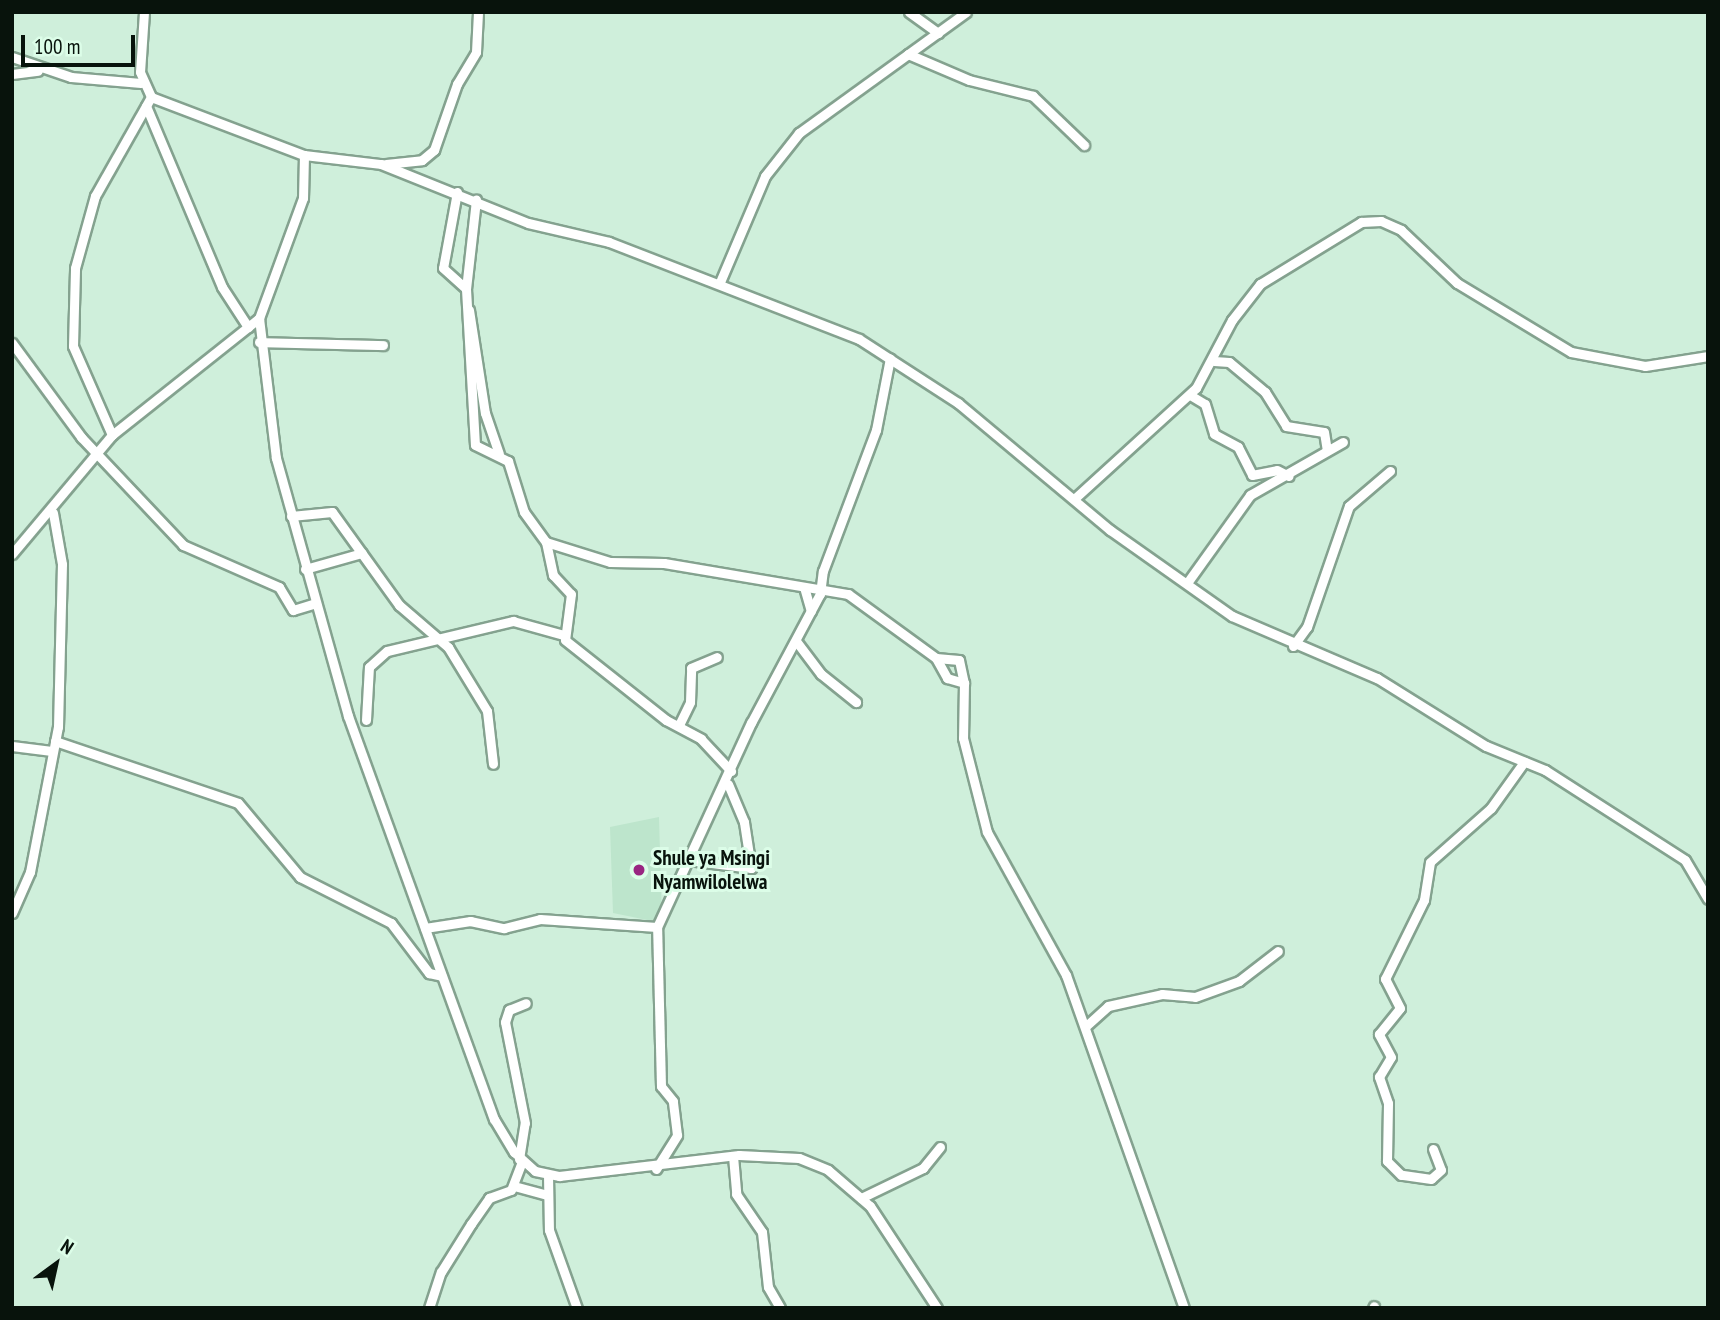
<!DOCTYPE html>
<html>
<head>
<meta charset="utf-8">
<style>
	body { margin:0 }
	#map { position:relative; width:1720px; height:1320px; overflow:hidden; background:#cfefdb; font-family:"PT Sans Narrow",sans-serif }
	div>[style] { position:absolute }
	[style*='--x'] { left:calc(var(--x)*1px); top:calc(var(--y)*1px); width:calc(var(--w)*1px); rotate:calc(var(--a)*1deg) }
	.built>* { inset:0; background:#bde5cc }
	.roads { filter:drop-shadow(2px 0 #84a28f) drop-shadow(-2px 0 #84a28f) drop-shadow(0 2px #84a28f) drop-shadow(0 -2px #84a28f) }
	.minor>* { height:9px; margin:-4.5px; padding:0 4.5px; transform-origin:4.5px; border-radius:4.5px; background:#fff }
	.dots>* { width:19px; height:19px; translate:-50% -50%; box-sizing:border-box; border:4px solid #dcfde8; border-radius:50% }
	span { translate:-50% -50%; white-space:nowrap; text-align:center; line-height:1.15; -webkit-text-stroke:6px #dcfde8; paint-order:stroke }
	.poi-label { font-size:21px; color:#08130c; font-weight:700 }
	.left { translate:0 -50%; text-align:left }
	.frame { position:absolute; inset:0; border:14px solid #08130c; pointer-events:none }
	.north { position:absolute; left:21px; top:1229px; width:70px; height:70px; -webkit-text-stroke:5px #dcfde8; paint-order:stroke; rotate:33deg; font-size:19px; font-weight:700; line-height:28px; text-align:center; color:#08130c }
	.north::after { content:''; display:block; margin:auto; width:24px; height:32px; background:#08130c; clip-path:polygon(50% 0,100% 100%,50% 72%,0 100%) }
	.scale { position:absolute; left:21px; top:35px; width:114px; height:32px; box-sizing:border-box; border:4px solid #08130c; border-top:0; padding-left:9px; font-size:21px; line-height:24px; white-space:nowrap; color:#08130c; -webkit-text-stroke:5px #dcfde8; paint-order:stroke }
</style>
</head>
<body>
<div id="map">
	<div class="built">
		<div style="clip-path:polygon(659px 817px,662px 923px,613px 913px,610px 827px)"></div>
	</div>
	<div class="roads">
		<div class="minor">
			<div style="--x:144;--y:12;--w:60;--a:93.8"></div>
			<div style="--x:140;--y:72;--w:27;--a:66"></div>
			<div style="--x:151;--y:97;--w:164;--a:20.8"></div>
			<div style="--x:304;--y:155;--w:43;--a:91.3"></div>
			<div style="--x:303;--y:198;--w:128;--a:110.1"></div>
			<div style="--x:259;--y:318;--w:141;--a:83.1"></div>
			<div style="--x:276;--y:458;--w:268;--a:74.4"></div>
			<div style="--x:348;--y:716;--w:429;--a:70.1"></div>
			<div style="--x:494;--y:1119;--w:39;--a:59"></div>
			<div style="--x:514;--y:1152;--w:28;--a:42"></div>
			<div style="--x:535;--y:1171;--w:25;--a:12"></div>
			<div style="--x:559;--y:1176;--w:181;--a:-6.7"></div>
			<div style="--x:739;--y:1155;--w:60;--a:2.9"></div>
			<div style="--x:799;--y:1158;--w:31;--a:22"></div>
			<div style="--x:828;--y:1170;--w:55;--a:40.6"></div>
			<div style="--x:870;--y:1206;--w:122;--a:56.7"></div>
			<div style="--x:909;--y:12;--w:36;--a:36"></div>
			<div style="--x:908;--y:54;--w:66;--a:23.1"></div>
			<div style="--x:969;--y:80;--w:66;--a:14"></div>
			<div style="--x:1033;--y:96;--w:71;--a:43.9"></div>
			<div style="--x:12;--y:57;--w:62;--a:18.7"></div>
			<div style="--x:71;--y:77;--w:70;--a:4.9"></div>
			<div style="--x:12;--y:74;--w:26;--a:-7"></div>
			<div style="--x:146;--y:106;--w:196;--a:67.2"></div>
			<div style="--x:222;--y:287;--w:48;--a:57"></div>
			<div style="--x:304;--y:155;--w:78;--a:6.7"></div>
			<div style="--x:381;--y:164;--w:158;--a:21.9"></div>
			<div style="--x:528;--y:223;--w:83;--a:13.2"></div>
			<div style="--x:609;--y:242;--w:268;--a:21.2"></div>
			<div style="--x:859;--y:339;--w:118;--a:32.9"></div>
			<div style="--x:958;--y:403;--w:198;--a:39.9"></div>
			<div style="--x:1110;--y:530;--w:149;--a:35.2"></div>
			<div style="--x:1232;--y:616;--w:158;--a:23.2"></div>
			<div style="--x:1377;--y:678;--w:128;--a:32"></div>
			<div style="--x:1486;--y:746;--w:64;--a:22.1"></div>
			<div style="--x:1545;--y:770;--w:166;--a:32.7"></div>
			<div style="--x:1685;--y:860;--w:45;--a:59.5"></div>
			<div style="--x:386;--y:164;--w:36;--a:-6"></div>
			<div style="--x:422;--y:160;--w:16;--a:-40"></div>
			<div style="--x:434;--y:150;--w:70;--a:-70.8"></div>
			<div style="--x:457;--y:84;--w:37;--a:-59"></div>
			<div style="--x:476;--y:52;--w:40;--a:-87.1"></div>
			<div style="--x:457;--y:192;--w:77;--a:100.4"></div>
			<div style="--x:443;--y:268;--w:31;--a:42"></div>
			<div style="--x:466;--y:289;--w:156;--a:86.7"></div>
			<div style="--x:475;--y:445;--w:37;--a:26"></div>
			<div style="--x:508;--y:461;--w:53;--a:72.6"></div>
			<div style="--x:524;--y:512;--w:37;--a:54"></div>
			<div style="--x:546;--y:542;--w:34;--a:78"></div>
			<div style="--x:553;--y:575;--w:26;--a:47"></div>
			<div style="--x:571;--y:594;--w:46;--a:97.4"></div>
			<div style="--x:565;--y:640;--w:129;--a:38.4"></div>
			<div style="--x:666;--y:720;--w:40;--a:28"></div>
			<div style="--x:701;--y:739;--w:44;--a:46.8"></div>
			<div style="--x:720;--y:282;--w:115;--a:-67"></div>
			<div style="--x:765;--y:176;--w:55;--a:-51.7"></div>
			<div style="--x:799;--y:133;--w:206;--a:-35.9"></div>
			<div style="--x:466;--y:289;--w:90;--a:-83.6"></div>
			<div style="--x:469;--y:310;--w:104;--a:81.2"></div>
			<div style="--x:485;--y:413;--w:43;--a:71.1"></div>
			<div style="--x:259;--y:342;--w:124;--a:1.4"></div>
			<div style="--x:12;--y:343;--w:117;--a:53.7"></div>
			<div style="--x:81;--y:437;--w:149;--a:46.6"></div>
			<div style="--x:183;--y:545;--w:105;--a:23.6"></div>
			<div style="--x:279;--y:587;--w:27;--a:59"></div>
			<div style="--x:293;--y:610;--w:21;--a:-17"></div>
			<div style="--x:1214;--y:361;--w:15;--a:4"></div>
			<div style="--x:1229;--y:362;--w:47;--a:39.8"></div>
			<div style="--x:1265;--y:392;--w:40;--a:58"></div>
			<div style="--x:1286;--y:426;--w:38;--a:9"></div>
			<div style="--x:1324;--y:432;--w:18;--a:81"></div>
			<div style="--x:1190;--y:395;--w:17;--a:31"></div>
			<div style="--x:1205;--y:404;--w:31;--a:73"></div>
			<div style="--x:1214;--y:434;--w:27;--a:28"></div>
			<div style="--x:1238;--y:447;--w:31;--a:63"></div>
			<div style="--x:1252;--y:475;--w:25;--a:-11"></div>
			<div style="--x:1277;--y:470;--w:13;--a:27"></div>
			<div style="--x:112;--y:435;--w:97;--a:-113.7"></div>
			<div style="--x:73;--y:346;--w:78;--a:-88.5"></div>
			<div style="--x:75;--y:268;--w:75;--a:-74.5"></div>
			<div style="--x:95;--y:196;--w:114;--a:-60.5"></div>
			<div style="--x:1074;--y:499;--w:165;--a:-42.3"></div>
			<div style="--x:1196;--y:388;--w:77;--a:-62.1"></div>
			<div style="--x:1232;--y:320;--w:46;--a:-52.1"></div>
			<div style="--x:1260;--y:284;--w:119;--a:-31.5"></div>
			<div style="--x:1361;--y:222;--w:20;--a:-3"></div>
			<div style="--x:1381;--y:221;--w:22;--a:24"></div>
			<div style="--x:1401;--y:230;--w:77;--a:43.4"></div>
			<div style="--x:1457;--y:283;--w:133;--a:31.2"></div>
			<div style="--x:1571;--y:352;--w:75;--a:10.7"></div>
			<div style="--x:1645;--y:366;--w:64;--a:-9"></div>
			<div style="--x:291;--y:516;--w:41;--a:-5.6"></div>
			<div style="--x:332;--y:512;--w:115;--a:54.2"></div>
			<div style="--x:399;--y:605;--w:65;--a:40.6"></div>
			<div style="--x:448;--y:647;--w:75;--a:58.6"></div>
			<div style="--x:487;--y:711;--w:53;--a:83.5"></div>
			<div style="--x:546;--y:542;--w:67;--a:17.4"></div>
			<div style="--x:610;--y:562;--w:54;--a:1.1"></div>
			<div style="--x:664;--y:563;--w:187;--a:9.6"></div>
			<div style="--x:848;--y:594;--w:109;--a:36"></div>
			<div style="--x:936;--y:658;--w:23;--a:61"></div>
			<div style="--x:947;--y:678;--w:18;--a:16"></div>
			<div style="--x:964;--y:683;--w:55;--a:91"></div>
			<div style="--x:963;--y:738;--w:97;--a:75.7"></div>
			<div style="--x:987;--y:832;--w:163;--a:61.1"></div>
			<div style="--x:1066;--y:975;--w:353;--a:70.5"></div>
			<div style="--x:12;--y:554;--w:155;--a:-50"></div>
			<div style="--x:112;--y:435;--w:188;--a:-38.5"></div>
			<div style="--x:305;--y:569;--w:59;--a:-15.7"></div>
			<div style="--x:1187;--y:583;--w:108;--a:-54.4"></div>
			<div style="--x:1250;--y:495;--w:107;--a:-29.7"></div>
			<div style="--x:804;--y:587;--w:25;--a:74"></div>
			<div style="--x:796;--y:641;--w:41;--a:52.9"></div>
			<div style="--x:821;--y:674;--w:45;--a:38.7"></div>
			<div style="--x:1293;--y:646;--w:24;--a:-54"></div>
			<div style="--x:1307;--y:627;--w:128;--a:-70.9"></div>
			<div style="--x:1349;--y:506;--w:54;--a:-40.5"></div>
			<div style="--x:936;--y:658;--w:23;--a:5"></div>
			<div style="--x:959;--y:660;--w:24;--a:78"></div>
			<div style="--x:366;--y:720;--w:53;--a:-86.8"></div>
			<div style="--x:369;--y:667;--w:24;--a:-42"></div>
			<div style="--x:387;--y:651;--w:130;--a:-13.4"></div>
			<div style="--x:513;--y:621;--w:53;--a:15.4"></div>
			<div style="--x:679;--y:725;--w:25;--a:-64"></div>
			<div style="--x:690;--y:702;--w:34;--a:-88"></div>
			<div style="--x:691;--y:668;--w:28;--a:-23"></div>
			<div style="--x:55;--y:741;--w:193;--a:18.7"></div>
			<div style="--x:238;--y:803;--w:97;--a:50"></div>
			<div style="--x:300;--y:877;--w:102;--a:26.8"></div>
			<div style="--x:391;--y:923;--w:63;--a:52.8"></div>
			<div style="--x:429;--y:973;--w:13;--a:13"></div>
			<div style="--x:12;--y:746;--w:40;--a:7.1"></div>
			<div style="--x:688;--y:860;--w:64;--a:7.2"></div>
			<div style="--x:751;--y:868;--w:47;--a:-98.7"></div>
			<div style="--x:744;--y:822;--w:41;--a:-112.8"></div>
			<div style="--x:12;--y:913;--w:45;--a:-66.3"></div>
			<div style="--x:30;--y:872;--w:148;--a:-79.1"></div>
			<div style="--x:58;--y:727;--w:163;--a:-88.6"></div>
			<div style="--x:62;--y:564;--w:52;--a:-100"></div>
			<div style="--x:425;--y:928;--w:46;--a:-8.8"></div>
			<div style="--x:470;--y:921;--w:35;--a:12"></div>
			<div style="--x:504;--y:928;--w:37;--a:-14"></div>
			<div style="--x:540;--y:919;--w:117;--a:3.9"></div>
			<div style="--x:1086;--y:1026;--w:30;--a:-42"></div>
			<div style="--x:1108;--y:1006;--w:55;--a:-12.5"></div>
			<div style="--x:1162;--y:994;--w:33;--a:5"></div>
			<div style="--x:1195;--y:997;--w:47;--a:-20"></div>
			<div style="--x:1239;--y:981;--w:49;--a:-37.6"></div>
			<div style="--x:1433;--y:1149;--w:22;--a:69"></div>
			<div style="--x:1441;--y:1170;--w:13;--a:138"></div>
			<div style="--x:1431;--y:1179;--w:30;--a:-172"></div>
			<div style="--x:1401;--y:1175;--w:20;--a:-135"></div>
			<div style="--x:1387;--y:1161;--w:58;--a:-89"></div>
			<div style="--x:1388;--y:1103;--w:28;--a:-109"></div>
			<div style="--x:1379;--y:1077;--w:23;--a:-59"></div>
			<div style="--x:1391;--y:1057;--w:26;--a:-118"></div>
			<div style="--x:1379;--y:1034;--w:33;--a:-51"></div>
			<div style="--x:1400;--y:1008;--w:33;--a:-117"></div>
			<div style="--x:1385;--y:979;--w:88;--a:-63.7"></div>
			<div style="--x:1424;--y:900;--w:38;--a:-81"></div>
			<div style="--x:1430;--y:862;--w:81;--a:-41.5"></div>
			<div style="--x:1491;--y:808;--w:57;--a:-54.3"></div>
			<div style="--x:733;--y:1156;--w:38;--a:85"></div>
			<div style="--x:736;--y:1194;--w:46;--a:55.6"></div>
			<div style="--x:762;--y:1232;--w:55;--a:83.8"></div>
			<div style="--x:768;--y:1287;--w:24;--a:60"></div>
			<div style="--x:519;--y:1159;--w:36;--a:-81"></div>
			<div style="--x:525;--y:1123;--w:103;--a:-101.2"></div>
			<div style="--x:505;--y:1022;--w:13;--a:-72"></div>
			<div style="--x:509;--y:1010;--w:18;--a:-22"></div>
			<div style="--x:656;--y:1169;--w:40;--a:-58"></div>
			<div style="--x:677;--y:1135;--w:34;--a:-97"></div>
			<div style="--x:673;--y:1101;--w:19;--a:-129"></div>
			<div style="--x:661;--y:1086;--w:159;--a:-91.4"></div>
			<div style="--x:657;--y:927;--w:225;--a:-65.3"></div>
			<div style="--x:751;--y:723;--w:146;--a:-61.9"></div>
			<div style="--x:820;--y:594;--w:23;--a:-83"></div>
			<div style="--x:823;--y:571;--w:151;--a:-69.4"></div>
			<div style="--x:876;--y:430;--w:73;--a:-79"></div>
			<div style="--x:548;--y:1175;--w:55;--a:89"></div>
			<div style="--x:549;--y:1230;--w:83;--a:70.3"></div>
			<div style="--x:514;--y:1186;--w:34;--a:15"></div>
			<div style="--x:861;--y:1198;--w:69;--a:-25.8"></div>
			<div style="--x:923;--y:1168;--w:27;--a:-51"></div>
			<div style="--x:429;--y:1308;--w:38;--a:-72"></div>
			<div style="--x:441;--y:1272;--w:57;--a:-58"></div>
			<div style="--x:471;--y:1224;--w:32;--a:-55"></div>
			<div style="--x:489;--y:1198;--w:23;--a:-20"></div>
			<div style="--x:511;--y:1190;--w:30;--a:-69"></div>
			<div style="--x:1373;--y:1308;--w:2;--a:-63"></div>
		</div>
	</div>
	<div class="dots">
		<div style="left:639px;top:870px;background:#992581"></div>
	</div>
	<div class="poi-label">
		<span class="left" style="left:653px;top:870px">Shule ya Msingi<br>Nyamwilolelwa</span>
	</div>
	<div class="frame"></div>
	<div class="north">N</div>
	<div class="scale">100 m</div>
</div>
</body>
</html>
